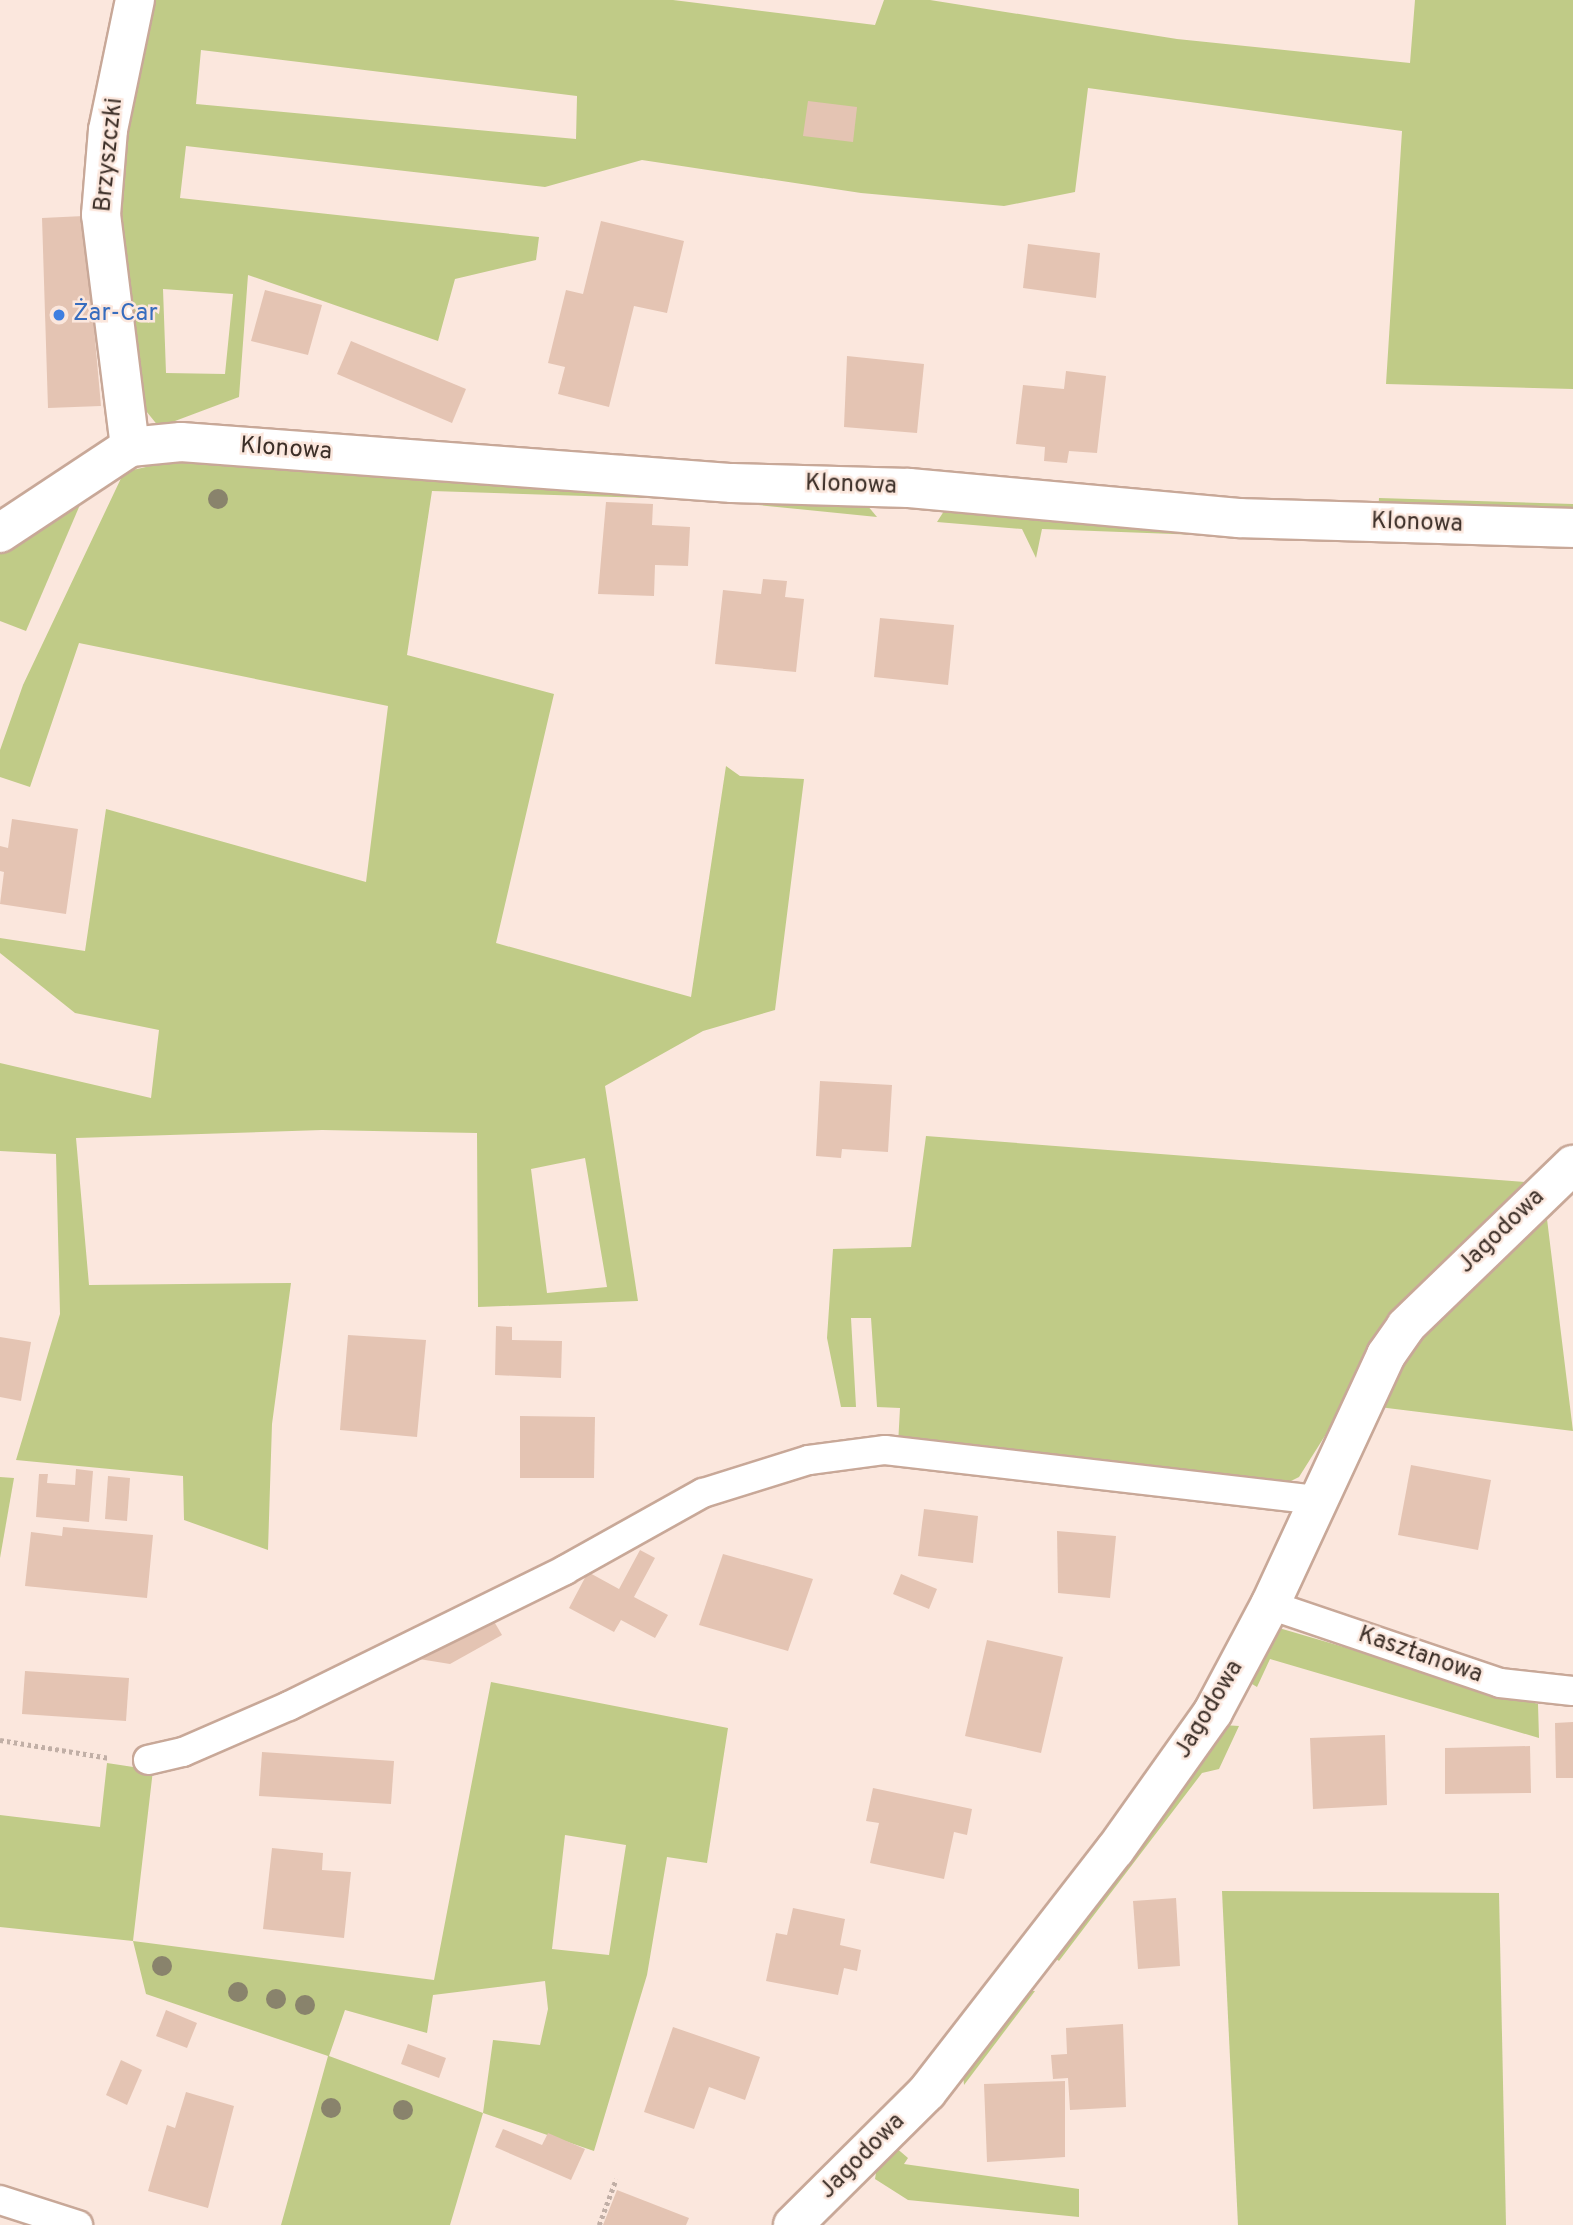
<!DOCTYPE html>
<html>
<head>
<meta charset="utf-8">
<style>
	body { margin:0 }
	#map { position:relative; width:1573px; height:2225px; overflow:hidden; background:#fbe7dd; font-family:Overpass,sans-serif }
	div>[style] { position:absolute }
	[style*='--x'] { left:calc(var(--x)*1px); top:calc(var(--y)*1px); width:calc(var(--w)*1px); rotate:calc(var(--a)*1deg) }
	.green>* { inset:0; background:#c0cb87 }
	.building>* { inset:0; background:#e4c4b3 }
	.path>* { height:4.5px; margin-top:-2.25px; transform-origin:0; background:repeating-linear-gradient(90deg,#c1afa6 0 3.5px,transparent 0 7px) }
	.roads { filter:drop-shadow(2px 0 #c8a898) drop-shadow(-2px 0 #c8a898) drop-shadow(0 2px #c8a898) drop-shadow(0 -2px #c8a898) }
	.service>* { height:28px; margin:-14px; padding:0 14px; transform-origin:14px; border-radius:14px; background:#fff }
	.minor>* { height:38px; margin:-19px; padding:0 19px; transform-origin:19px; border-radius:19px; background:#fff }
	.trees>* { width:20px; height:20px; margin:-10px; border-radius:50%; background:#89836c }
	.dots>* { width:19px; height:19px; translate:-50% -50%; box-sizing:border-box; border:4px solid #fbe7dd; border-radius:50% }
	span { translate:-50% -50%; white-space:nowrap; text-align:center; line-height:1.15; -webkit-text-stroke:5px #fbe7dd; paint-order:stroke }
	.street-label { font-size:24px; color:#3c2f28 }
	.shop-label { font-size:24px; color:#366cbe }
	.left { translate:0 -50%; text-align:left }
</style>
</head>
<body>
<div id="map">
	<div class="green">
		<div style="clip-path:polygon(evenodd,147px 0,673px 0,875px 25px,884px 0,930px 0,1177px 39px,1410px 63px,1415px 0,1573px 0,1573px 389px,1386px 384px,1402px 131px,1088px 88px,1075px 192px,1004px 206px,861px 193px,642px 160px,545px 187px,186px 146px,180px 198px,539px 237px,536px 260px,455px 279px,438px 341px,248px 275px,239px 397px,159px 427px,138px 401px,112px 204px,147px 0,201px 50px,577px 96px,576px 139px,196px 104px,201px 50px,147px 0,163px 289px,233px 294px,225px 374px,166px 373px,163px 289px)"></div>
		<div style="clip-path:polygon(evenodd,181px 459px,708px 500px,432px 491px,407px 655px,554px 694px,496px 943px,691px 997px,726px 766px,740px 776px,804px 779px,775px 1010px,703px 1031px,605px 1086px,638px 1301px,478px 1307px,477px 1133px,322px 1130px,76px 1138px,89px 1285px,291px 1283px,272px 1424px,268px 1550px,184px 1520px,183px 1476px,16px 1460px,60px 1314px,56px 1154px,0 1151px,0 1063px,151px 1098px,159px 1030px,75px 1013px,0 953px,0 938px,85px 951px,106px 809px,366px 882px,388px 706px,79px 643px,30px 787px,0 777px,0 750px,23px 685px,124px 472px,181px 459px,585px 1158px,607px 1287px,547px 1293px,531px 1169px,585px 1158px)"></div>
		<div style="clip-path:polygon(88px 486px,26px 631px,0 621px,0 553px)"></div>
		<div style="clip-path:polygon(759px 493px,867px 505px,877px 517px,758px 505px)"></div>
		<div style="clip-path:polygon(1379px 498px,1573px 504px,1573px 520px,1378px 512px)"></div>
		<div style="clip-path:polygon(944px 511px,1184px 528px,1573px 542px,1573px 549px,1042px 529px,1036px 558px,1022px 529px,937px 522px)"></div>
		<div style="clip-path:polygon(926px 1136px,1525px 1182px,1418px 1288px,1299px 1477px,1283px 1485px,898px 1445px,900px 1408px,877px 1407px,871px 1318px,851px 1318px,856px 1407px,841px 1407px,827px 1338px,833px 1249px,911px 1247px)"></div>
		<div style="clip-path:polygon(1541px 1208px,1553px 1214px,1547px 1219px,1573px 1431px,1379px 1407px,1406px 1354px)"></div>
		<div style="clip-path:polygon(0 1477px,14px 1478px,0 1558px)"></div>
		<div style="clip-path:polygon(1279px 1628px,1538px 1704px,1539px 1738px,1270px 1659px,1257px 1687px,1247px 1681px)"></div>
		<div style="clip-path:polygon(evenodd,491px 1682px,728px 1728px,707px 1863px,667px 1857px,647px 1975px,594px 2151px,483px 2113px,450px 2225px,281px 2225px,328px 2056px,146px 1994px,133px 1941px,0 1927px,0 1815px,100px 1827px,107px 1763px,153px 1770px,133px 1941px,434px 1980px,491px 1682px,565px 1835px,626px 1845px,609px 1955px,552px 1949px,565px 1835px,491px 1682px,545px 1981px,548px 2009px,540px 2045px,493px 2040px,483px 2113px,329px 2056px,345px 2010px,427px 2033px,433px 1995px,545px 1981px)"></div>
		<div style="clip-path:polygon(1223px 1725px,1239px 1726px,1219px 1769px,1202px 1773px,1059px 1961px,1052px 1956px)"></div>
		<div style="clip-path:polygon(1222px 1891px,1499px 1893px,1506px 2225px,1238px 2225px)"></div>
		<div style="clip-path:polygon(1025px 1991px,1035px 1991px,964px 2085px,963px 2073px)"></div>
		<div style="clip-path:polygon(894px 2146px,908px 2158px,904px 2164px,1079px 2189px,1079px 2217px,908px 2200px,875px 2179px,877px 2166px)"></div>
	</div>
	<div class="building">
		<div style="clip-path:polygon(808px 101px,857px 107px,853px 142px,803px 136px)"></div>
		<div style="clip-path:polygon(84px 216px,101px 406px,48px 408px,42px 218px)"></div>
		<div style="clip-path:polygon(601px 221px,684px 241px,667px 313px,634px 306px,609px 407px,558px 394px,565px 367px,548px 363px,566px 290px,583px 294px)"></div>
		<div style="clip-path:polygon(1028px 244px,1100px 253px,1096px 298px,1023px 288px)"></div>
		<div style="clip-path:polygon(265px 290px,322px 305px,308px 355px,251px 341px)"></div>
		<div style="clip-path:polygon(351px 341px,466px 389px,452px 423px,337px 374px)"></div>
		<div style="clip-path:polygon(847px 356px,924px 364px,917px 433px,844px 427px)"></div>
		<div style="clip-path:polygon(1066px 371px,1106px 376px,1097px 453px,1069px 451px,1067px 463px,1044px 461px,1045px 447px,1016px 444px,1023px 385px,1064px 389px)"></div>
		<div style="clip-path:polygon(606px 502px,653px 504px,652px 525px,690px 527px,688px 566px,655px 565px,654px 596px,598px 594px)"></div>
		<div style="clip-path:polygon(763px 579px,787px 581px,785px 597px,804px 599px,796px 672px,715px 664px,723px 590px,761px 594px)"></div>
		<div style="clip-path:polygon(880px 618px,954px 625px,948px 685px,874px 677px)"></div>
		<div style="clip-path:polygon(12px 819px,78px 829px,66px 914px,0 904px,4px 872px,0 871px,0 846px,8px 848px)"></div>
		<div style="clip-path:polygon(820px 1081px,892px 1085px,888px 1152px,842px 1149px,841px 1158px,816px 1156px)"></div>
		<div style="clip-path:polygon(496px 1326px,512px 1327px,512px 1340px,562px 1341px,561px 1378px,495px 1375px)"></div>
		<div style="clip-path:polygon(348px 1335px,426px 1340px,417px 1437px,340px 1430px)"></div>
		<div style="clip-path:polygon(0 1337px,31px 1342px,21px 1401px,0 1397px)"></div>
		<div style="clip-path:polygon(520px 1416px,595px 1417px,594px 1478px,520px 1478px)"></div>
		<div style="clip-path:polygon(1411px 1465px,1491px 1480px,1478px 1550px,1398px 1535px)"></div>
		<div style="clip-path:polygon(76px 1469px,93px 1471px,89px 1522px,36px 1517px,39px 1474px,48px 1474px,47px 1483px,75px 1485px)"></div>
		<div style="clip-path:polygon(108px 1476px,130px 1478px,127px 1521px,105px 1519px)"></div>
		<div style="clip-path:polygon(924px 1509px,978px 1516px,973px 1563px,918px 1556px)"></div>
		<div style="clip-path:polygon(63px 1527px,153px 1535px,147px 1598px,25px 1586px,31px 1532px,62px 1536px)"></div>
		<div style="clip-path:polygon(1057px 1531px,1116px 1536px,1110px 1598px,1058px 1593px)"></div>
		<div style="clip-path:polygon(640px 1550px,655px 1558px,634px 1597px,668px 1615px,655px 1638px,621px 1620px,614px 1632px,569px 1608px,588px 1572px,619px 1589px)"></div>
		<div style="clip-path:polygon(723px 1554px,813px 1579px,788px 1651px,699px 1625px)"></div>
		<div style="clip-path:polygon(901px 1574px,937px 1589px,929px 1609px,893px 1594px)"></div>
		<div style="clip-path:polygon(492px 1618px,502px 1635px,450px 1664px,419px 1659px)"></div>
		<div style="clip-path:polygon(987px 1640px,1063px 1657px,1041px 1753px,965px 1736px)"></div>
		<div style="clip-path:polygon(25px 1671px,129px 1678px,126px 1721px,22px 1714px)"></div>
		<div style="clip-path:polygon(1573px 1722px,1573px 1778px,1556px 1778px,1555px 1723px)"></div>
		<div style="clip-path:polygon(1385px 1735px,1387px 1805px,1313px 1809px,1310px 1738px)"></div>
		<div style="clip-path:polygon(1530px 1746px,1531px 1793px,1445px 1794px,1445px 1748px)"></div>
		<div style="clip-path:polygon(262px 1752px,394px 1761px,391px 1804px,259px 1796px)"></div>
		<div style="clip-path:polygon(873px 1788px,972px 1809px,967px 1835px,954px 1832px,944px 1879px,870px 1863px,879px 1823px,866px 1821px)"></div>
		<div style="clip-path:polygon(272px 1848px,323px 1853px,322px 1870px,351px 1872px,344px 1938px,263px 1929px)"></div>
		<div style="clip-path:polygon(1176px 1898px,1180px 1966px,1138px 1969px,1133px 1901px)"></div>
		<div style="clip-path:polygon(793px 1908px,845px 1919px,840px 1945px,861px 1950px,857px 1971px,844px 1968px,838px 1995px,766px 1981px,776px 1933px,787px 1935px)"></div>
		<div style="clip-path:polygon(166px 2010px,197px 2023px,187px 2048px,156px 2036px)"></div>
		<div style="clip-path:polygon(1123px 2024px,1126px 2107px,1070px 2110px,1068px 2078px,1053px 2079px,1051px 2055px,1067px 2054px,1066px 2028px)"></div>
		<div style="clip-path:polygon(673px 2027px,760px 2057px,745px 2100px,709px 2087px,694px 2129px,644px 2112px)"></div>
		<div style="clip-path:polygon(408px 2044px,446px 2058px,439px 2078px,401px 2064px)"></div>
		<div style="clip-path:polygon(121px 2060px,142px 2070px,127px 2105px,106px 2095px)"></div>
		<div style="clip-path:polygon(1065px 2081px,1065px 2157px,987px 2162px,984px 2084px)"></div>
		<div style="clip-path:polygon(186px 2092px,234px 2106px,208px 2208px,148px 2191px,167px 2125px,175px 2128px)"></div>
		<div style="clip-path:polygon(503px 2129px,542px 2145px,548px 2133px,585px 2149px,571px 2180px,495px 2147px)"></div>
		<div style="clip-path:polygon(617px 2190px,689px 2218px,686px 2225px,603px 2225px)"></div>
	</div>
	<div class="path">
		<div style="--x:0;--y:1740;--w:111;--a:9.3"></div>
		<div style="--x:599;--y:2225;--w:49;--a:-69.7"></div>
	</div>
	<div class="roads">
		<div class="service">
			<div style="--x:1270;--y:1605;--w:243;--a:18.7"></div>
			<div style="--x:1500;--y:1683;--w:73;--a:6.3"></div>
			<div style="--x:148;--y:1760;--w:36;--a:-13"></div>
			<div style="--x:183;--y:1752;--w:116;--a:-23.5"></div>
			<div style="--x:289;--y:1706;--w:308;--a:-26.2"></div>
			<div style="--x:565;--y:1570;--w:158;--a:-29.2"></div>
			<div style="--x:703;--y:1493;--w:111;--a:-17.3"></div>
			<div style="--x:809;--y:1460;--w:77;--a:-7.5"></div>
			<div style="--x:885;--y:1450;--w:436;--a:6.6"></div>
			<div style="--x:0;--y:2200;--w:82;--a:17.8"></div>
		</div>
		<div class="minor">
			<div style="--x:130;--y:447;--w:51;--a:-5.6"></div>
			<div style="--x:181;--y:442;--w:553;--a:4.26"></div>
			<div style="--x:732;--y:483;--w:177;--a:1.6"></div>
			<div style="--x:909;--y:488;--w:331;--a:5.2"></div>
			<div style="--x:1239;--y:518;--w:334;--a:1.7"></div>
			<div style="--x:0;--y:533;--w:156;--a:-33.5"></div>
			<div style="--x:130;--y:447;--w:234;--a:-97.1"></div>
			<div style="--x:101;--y:215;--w:85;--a:-85.3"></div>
			<div style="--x:108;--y:130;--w:133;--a:-78.3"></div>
			<div style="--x:793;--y:2225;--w:189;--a:-44.8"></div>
			<div style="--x:927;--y:2092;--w:306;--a:-52.2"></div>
			<div style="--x:1115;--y:1850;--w:169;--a:-54.6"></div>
			<div style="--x:1213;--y:1712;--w:121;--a:-62"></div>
			<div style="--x:1270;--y:1605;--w:276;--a:-65.1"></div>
			<div style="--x:1386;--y:1355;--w:35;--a:-55"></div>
			<div style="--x:1406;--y:1326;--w:232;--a:-44"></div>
		</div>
	</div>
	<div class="trees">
		<div style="left:218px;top:499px"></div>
		<div style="left:162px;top:1966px"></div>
		<div style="left:238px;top:1992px"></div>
		<div style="left:276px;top:1999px"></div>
		<div style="left:305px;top:2005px"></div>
		<div style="left:331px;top:2108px"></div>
		<div style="left:403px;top:2110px"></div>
	</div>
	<div class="dots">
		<div style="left:59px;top:315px;background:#3f7fe0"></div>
	</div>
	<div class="street-label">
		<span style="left:110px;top:155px;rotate:-84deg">Brzyszczki</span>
		<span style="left:286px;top:450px;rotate:4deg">Klonowa</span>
		<span style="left:851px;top:486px;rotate:2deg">Klonowa</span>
		<span style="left:1417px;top:524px;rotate:2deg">Klonowa</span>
		<span style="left:1502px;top:1232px;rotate:-44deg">Jagodowa</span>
		<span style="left:1420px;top:1656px;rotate:19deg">Kasztanowa</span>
		<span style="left:1210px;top:1710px;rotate:-59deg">Jagodowa</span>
		<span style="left:863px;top:2157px;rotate:-45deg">Jagodowa</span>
	</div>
	<div class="shop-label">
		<span class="left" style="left:73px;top:315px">Żar-Car</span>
	</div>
</div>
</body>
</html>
